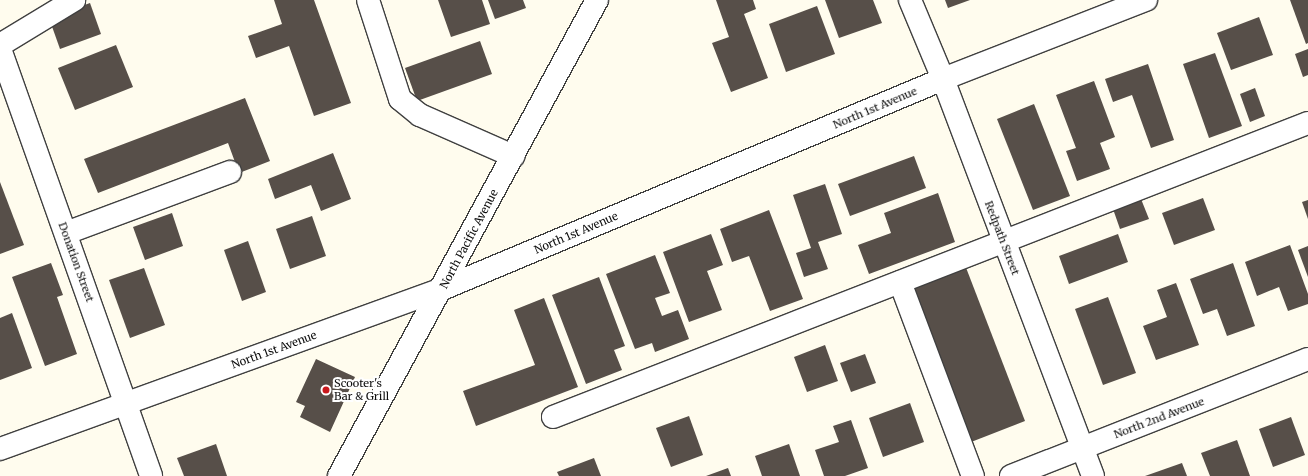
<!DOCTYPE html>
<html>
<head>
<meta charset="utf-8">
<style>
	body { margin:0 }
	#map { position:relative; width:1308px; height:476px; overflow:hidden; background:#fffcee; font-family:Merriweather,serif }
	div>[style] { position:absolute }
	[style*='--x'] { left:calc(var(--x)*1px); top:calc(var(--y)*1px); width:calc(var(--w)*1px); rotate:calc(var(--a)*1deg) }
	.building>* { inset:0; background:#574f49 }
	.roads { filter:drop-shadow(1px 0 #404040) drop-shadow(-1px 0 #404040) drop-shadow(0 1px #404040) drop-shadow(0 -1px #404040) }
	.minor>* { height:22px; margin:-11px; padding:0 11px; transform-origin:11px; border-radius:11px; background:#fff }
	.dots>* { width:11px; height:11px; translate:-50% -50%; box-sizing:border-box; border:2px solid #fff; border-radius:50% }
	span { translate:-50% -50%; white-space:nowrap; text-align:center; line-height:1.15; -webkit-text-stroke:4px #fff; paint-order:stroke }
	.street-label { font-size:11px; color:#0d0d0d }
	.poi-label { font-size:11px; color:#0d0d0d }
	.left { translate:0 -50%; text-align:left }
</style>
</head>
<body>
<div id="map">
	<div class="building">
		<div style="clip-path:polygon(274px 0,314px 0,351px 103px,314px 116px,289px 46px,256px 58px,248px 36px,282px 24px)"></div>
		<div style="clip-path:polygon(438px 0,482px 0,490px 24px,451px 37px)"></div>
		<div style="clip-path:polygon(488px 0,523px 0,526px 8px,495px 19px)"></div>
		<div style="clip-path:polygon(716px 0,753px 0,756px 9px,744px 14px,768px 78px,731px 92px,712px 43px,729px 37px)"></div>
		<div style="clip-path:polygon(825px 0,873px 0,882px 23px,839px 38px)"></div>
		<div style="clip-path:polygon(945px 0,970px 0,948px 8px)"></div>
		<div style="clip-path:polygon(1290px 0,1308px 0,1308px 43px,1306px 44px)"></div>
		<div style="clip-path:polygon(90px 3px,101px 34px,60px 49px,49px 18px)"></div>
		<div style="clip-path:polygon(817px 6px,835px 54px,786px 72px,769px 24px)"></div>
		<div style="clip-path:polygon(1259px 17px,1273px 55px,1231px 70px,1217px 33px)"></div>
		<div style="clip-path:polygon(480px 41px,492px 74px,417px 101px,405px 68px)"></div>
		<div style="clip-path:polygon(116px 45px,133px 87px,75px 110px,58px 68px)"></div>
		<div style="clip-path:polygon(1308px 49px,1308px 75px,1303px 77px,1295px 54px)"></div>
		<div style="clip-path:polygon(1215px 53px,1242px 126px,1209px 138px,1183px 64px)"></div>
		<div style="clip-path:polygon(1148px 64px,1174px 140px,1151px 148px,1132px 95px,1113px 102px,1105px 79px)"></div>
		<div style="clip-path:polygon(1094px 81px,1115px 137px,1100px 143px,1110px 169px,1077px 181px,1066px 151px,1076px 148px,1056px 95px)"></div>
		<div style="clip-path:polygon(1255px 88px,1265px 116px,1250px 122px,1240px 94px)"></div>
		<div style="clip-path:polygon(245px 98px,270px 161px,239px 173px,228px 143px,98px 193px,84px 159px)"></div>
		<div style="clip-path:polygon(1034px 104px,1070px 196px,1033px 210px,997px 119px)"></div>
		<div style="clip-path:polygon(333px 153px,351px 199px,321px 211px,311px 185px,275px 199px,268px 179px)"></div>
		<div style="clip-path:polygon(914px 156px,926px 188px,850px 216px,838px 184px)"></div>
		<div style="clip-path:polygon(0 182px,24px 245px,0 254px)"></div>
		<div style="clip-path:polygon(825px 184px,842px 234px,818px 242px,828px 269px,804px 277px,796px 253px,811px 248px,793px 195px)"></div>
		<div style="clip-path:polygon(938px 193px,955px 242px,869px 274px,858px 245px,891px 233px,884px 213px)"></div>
		<div style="clip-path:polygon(1203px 198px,1215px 230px,1174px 245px,1162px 213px)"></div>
		<div style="clip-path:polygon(1141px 199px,1149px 219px,1120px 229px,1113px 209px)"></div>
		<div style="clip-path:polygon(1308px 200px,1308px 219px,1302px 202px)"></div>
		<div style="clip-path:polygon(769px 210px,803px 299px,770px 311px,749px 256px,732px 262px,720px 229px)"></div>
		<div style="clip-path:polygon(172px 213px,183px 246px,145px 260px,133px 227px)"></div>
		<div style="clip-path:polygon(312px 216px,326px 256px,290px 269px,276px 229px)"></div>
		<div style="clip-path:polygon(711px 234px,723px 265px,707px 271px,722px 310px,689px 322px,663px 252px)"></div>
		<div style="clip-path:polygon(1118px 234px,1128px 262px,1069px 284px,1059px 256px)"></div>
		<div style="clip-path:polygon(248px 241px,266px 292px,242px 301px,224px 250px)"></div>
		<div style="clip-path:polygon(1290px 245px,1308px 294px,1308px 304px,1288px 311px,1279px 287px,1257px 296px,1245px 262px)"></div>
		<div style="clip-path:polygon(1308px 246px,1308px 277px,1298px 250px)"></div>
		<div style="clip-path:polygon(655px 255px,670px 293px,655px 298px,662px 316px,678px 310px,689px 339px,655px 352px,652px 343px,635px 349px,606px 274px)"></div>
		<div style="clip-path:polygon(51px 263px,63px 295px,57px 297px,77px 354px,45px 366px,12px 277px)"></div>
		<div style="clip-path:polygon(1233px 263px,1255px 326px,1227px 336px,1217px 309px,1203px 314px,1190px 279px)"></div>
		<div style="clip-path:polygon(965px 265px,1025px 421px,966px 444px,906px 288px)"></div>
		<div style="clip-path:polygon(144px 268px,165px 325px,130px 338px,109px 280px)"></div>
		<div style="clip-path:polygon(599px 277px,625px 346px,614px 350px,622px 370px,586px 384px,552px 295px)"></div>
		<div style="clip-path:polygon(1176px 283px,1199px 345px,1156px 360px,1143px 326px,1167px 317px,1157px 290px)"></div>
		<div style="clip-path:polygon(1108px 297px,1136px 373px,1103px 385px,1075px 309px)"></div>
		<div style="clip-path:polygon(544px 298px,578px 387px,476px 426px,463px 391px,535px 365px,514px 310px)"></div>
		<div style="clip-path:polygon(12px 313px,32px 368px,0 380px,0 318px)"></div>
		<div style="clip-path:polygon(825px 345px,838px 381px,807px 392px,794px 357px)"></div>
		<div style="clip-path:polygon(865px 354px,876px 383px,851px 392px,840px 363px)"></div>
		<div style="clip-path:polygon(316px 359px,355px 377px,330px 432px,300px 417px,305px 406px,296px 402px)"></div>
		<div style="clip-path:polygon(910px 403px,924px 442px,883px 457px,869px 418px)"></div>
		<div style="clip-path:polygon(689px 416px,703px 455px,671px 467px,656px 428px)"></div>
		<div style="clip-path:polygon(1291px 417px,1305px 455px,1273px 467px,1259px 429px)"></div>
		<div style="clip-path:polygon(851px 420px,868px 468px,845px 476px,824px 476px,815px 450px,839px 442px,833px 426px)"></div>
		<div style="clip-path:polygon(1237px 440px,1250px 476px,1210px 476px,1201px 453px)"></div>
		<div style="clip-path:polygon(216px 444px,227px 476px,184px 476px,177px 458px)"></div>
		<div style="clip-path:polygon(789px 444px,800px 476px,762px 476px,755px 456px)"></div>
		<div style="clip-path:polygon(594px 458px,601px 476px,559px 476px,557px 472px)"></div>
		<div style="clip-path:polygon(1182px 463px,1187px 476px,1145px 476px)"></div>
		<div style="clip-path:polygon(728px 468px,731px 476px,706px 476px)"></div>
	</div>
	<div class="roads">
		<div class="minor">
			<div style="--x:368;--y:0;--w:104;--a:72.1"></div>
			<div style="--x:400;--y:99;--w:26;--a:39"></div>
			<div style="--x:420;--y:115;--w:102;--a:23.8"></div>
			<div style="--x:910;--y:0;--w:86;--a:67.3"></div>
			<div style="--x:943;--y:79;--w:424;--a:69.3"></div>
			<div style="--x:0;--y:45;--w:87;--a:-31.3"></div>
			<div style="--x:0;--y:49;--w:453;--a:70.5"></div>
			<div style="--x:66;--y:233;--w:175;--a:-20.4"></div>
			<div style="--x:900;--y:282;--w:207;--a:69.4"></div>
			<div style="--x:553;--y:417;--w:810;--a:-21.28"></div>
			<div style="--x:0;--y:449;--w:470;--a:-19.9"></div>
			<div style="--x:442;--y:289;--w:543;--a:-22.74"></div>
			<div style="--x:943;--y:79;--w:218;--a:-21.3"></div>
			<div style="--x:339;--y:476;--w:541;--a:-61.54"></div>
			<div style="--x:1011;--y:476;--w:319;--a:-21.5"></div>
		</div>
	</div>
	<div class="dots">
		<div style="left:326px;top:390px;background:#c9191d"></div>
	</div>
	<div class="street-label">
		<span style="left:875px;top:108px;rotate:-23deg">North 1st Avenue</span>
		<span style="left:576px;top:233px;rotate:-23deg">North 1st Avenue</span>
		<span style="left:1002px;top:238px;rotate:69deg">Redpath Street</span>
		<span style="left:469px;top:239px;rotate:-62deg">North Pacific Avenue</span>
		<span style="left:76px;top:262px;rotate:70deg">Donation Street</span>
		<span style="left:274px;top:350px;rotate:-20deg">North 1st Avenue</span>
		<span style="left:1159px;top:418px;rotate:-21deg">North 2nd Avenue</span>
	</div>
	<div class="poi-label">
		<span class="left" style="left:334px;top:390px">Scooter's<br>Bar &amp; Grill</span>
	</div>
</div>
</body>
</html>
